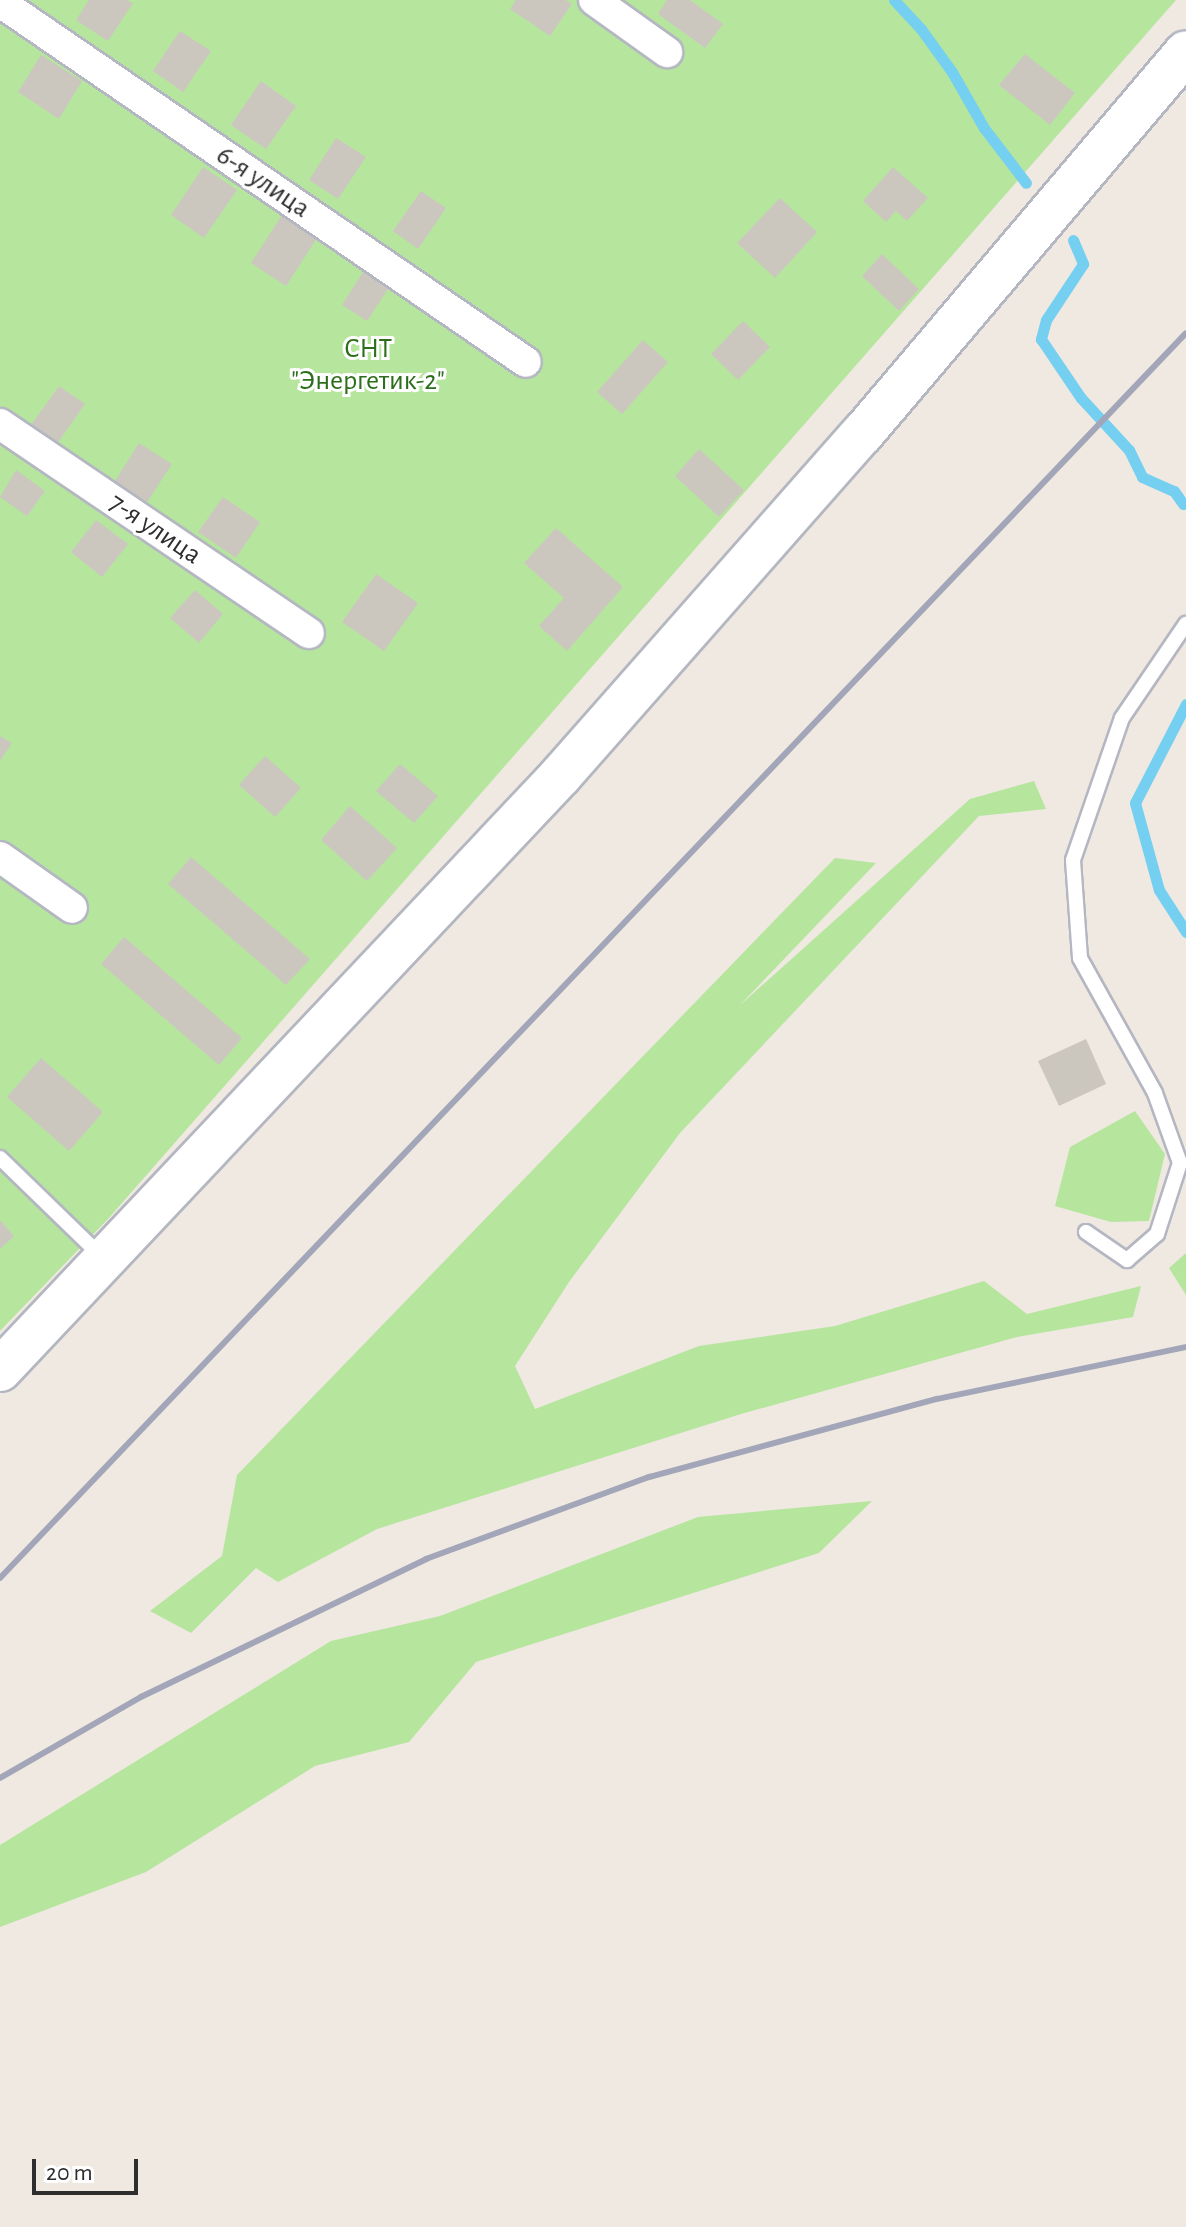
<!DOCTYPE html>
<html>
<head>
<meta charset="utf-8">
<style>
	body { margin:0 }
	#map { position:relative; width:1186px; height:2227px; overflow:hidden; background:#efe9e1; font-family:"Alegreya Sans",sans-serif }
	div>[style] { position:absolute }
	[style*='--x'] { left:calc(var(--x)*1px); top:calc(var(--y)*1px); width:calc(var(--w)*1px); rotate:calc(var(--a)*1deg) }
	.green>* { inset:0; background:#b6e59e }
	.stream>* { height:11px; margin:-5.5px; padding:0 5.5px; transform-origin:5.5px; border-radius:5.5px; background:#75cff0 }
	.building>* { inset:0; background:#cbc7bf }
	.roads { filter:drop-shadow(2px 0 #b4b7c1) drop-shadow(-2px 0 #b4b7c1) drop-shadow(0 2px #b4b7c1) drop-shadow(0 -2px #b4b7c1) }
	.lane>* { height:14px; margin:-7px; padding:0 7px; transform-origin:7px; border-radius:7px; background:#fff }
	.street>* { height:30px; margin:-15px; padding:0 15px; transform-origin:15px; border-radius:15px; background:#fff }
	.secondary>* { height:42px; margin:-21px; padding:0 21px; transform-origin:21px; border-radius:21px; background:#fff }
	.rail>* { height:6px; margin:-3px; padding:0 3px; transform-origin:3px; border-radius:3px; background:#a3a6b8 }
	span { translate:-50% -50%; white-space:nowrap; text-align:center; line-height:1.15; -webkit-text-stroke:6px #fff; paint-order:stroke }
	.street-label { font-size:28px; color:#2e2e2e }
	.park-label { font-size:28px; color:#2c6e1b }
	.scale { position:absolute; left:32px; top:2159px; width:106px; height:36px; box-sizing:border-box; border:4px solid #2e2e2e; border-top:0; padding-left:10px; font-size:24px; line-height:28px; white-space:nowrap; color:#2e2e2e; -webkit-text-stroke:6px #fff; paint-order:stroke }
</style>
</head>
<body>
<div id="map">
	<div class="green">
		<div style="clip-path:polygon(0 0,1176px 0,108px 1219px,0 1331px)"></div>
		<div style="clip-path:polygon(1034px 781px,1046px 809px,979px 816px,680px 1133px,569px 1282px,515px 1366px,535px 1409px,699px 1346px,835px 1326px,984px 1281px,1027px 1314px,1141px 1286px,1133px 1317px,1017px 1337px,741px 1414px,377px 1529px,278px 1582px,256px 1568px,191px 1633px,150px 1611px,222px 1556px,237px 1475px,835px 858px,876px 863px,739px 1006px,970px 799px)"></div>
		<div style="clip-path:polygon(1135px 1111px,1165px 1154px,1149px 1221px,1111px 1222px,1055px 1206px,1070px 1147px)"></div>
		<div style="clip-path:polygon(1186px 1253px,1186px 1295px,1169px 1268px)"></div>
		<div style="clip-path:polygon(872px 1501px,819px 1553px,476px 1662px,409px 1742px,315px 1766px,146px 1872px,0 1927px,0 1845px,331px 1641px,440px 1616px,698px 1517px)"></div>
	</div>
	<div class="stream">
		<div style="--x:894;--y:0;--w:40;--a:47"></div>
		<div style="--x:921;--y:29;--w:53;--a:54.2"></div>
		<div style="--x:952;--y:72;--w:64;--a:60.3"></div>
		<div style="--x:984;--y:128;--w:69;--a:52.6"></div>
		<div style="--x:1073;--y:240;--w:26;--a:67"></div>
		<div style="--x:1083;--y:264;--w:67;--a:123.5"></div>
		<div style="--x:1046;--y:320;--w:20;--a:105"></div>
		<div style="--x:1041;--y:339;--w:71;--a:55.9"></div>
		<div style="--x:1081;--y:398;--w:71;--a:47.3"></div>
		<div style="--x:1129;--y:450;--w:30;--a:64"></div>
		<div style="--x:1142;--y:477;--w:35;--a:24"></div>
		<div style="--x:1174;--y:491;--w:16;--a:55"></div>
		<div style="--x:1186;--y:704;--w:111;--a:117.3"></div>
		<div style="--x:1135;--y:803;--w:90;--a:74.6"></div>
		<div style="--x:1159;--y:890;--w:50;--a:57.3"></div>
	</div>
	<div class="building">
		<div style="clip-path:polygon(89px 0,127px 0,133px 3px,108px 41px,76px 20px)"></div>
		<div style="clip-path:polygon(516px 0,566px 0,572px 4px,550px 36px,510px 9px)"></div>
		<div style="clip-path:polygon(667px 0,690px 0,723px 24px,705px 48px,658px 14px)"></div>
		<div style="clip-path:polygon(180px 31px,211px 51px,183px 92px,153px 71px)"></div>
		<div style="clip-path:polygon(1025px 54px,1075px 93px,1050px 125px,999px 85px)"></div>
		<div style="clip-path:polygon(41px 55px,82px 81px,59px 119px,18px 92px)"></div>
		<div style="clip-path:polygon(261px 81px,296px 106px,266px 149px,231px 125px)"></div>
		<div style="clip-path:polygon(336px 138px,366px 157px,338px 199px,309px 180px)"></div>
		<div style="clip-path:polygon(203px 167px,237px 190px,204px 238px,171px 215px)"></div>
		<div style="clip-path:polygon(893px 167px,928px 198px,907px 221px,896px 211px,886px 222px,863px 201px)"></div>
		<div style="clip-path:polygon(421px 191px,446px 208px,418px 249px,393px 231px)"></div>
		<div style="clip-path:polygon(780px 198px,817px 232px,775px 278px,737px 243px)"></div>
		<div style="clip-path:polygon(282px 215px,317px 238px,286px 286px,251px 263px)"></div>
		<div style="clip-path:polygon(882px 254px,919px 289px,899px 311px,862px 276px)"></div>
		<div style="clip-path:polygon(365px 269px,390px 286px,367px 321px,342px 305px)"></div>
		<div style="clip-path:polygon(743px 321px,770px 347px,738px 380px,711px 354px)"></div>
		<div style="clip-path:polygon(643px 340px,668px 362px,622px 414px,597px 392px)"></div>
		<div style="clip-path:polygon(59px 386px,85px 404px,57px 444px,31px 425px)"></div>
		<div style="clip-path:polygon(139px 443px,172px 464px,147px 502px,115px 481px)"></div>
		<div style="clip-path:polygon(699px 449px,744px 490px,719px 517px,675px 476px)"></div>
		<div style="clip-path:polygon(16px 470px,45px 491px,27px 516px,0 497px)"></div>
		<div style="clip-path:polygon(223px 497px,260px 522px,236px 558px,198px 532px)"></div>
		<div style="clip-path:polygon(96px 520px,128px 544px,102px 577px,71px 552px)"></div>
		<div style="clip-path:polygon(556px 528px,623px 587px,567px 651px,539px 626px,564px 598px,524px 563px)"></div>
		<div style="clip-path:polygon(376px 574px,418px 603px,384px 651px,342px 622px)"></div>
		<div style="clip-path:polygon(195px 590px,223px 614px,199px 643px,170px 618px)"></div>
		<div style="clip-path:polygon(0 736px,12px 743px,0 761px)"></div>
		<div style="clip-path:polygon(265px 756px,301px 788px,275px 817px,239px 785px)"></div>
		<div style="clip-path:polygon(400px 764px,438px 796px,414px 823px,376px 791px)"></div>
		<div style="clip-path:polygon(350px 806px,397px 848px,367px 881px,321px 840px)"></div>
		<div style="clip-path:polygon(191px 857px,310px 959px,286px 985px,168px 884px)"></div>
		<div style="clip-path:polygon(124px 937px,242px 1038px,219px 1065px,101px 964px)"></div>
		<div style="clip-path:polygon(1086px 1039px,1106px 1084px,1059px 1106px,1038px 1061px)"></div>
		<div style="clip-path:polygon(41px 1058px,103px 1112px,69px 1151px,7px 1097px)"></div>
		<div style="clip-path:polygon(0 1220px,14px 1236px,0 1249px)"></div>
	</div>
	<div class="roads">
		<div class="lane">
			<div style="--x:0;--y:1158;--w:142;--a:44.1"></div>
			<div style="--x:1086;--y:1232;--w:50;--a:34.3"></div>
			<div style="--x:1127;--y:1260;--w:40;--a:-41"></div>
			<div style="--x:1157;--y:1234;--w:75;--a:-72.1"></div>
			<div style="--x:1180;--y:1163;--w:74;--a:-109.7"></div>
			<div style="--x:1155;--y:1093;--w:154;--a:-119.1"></div>
			<div style="--x:1080;--y:958;--w:98;--a:-94.1"></div>
			<div style="--x:1073;--y:860;--w:150;--a:-71"></div>
			<div style="--x:1122;--y:718;--w:114;--a:-55.8"></div>
		</div>
		<div class="street">
			<div style="--x:594;--y:0;--w:90;--a:35.5"></div>
			<div style="--x:0;--y:2;--w:637;--a:34.39"></div>
			<div style="--x:0;--y:424;--w:373;--a:34.1"></div>
			<div style="--x:0;--y:857;--w:88;--a:35.3"></div>
		</div>
		<div class="secondary">
			<div style="--x:0;--y:1370;--w:818;--a:-46.68"></div>
			<div style="--x:561;--y:775;--w:456;--a:-48.6"></div>
			<div style="--x:863;--y:433;--w:499;--a:-49.7"></div>
		</div>
	</div>
	<div class="rail">
		<div style="--x:0;--y:1578;--w:1719;--a:-46.39"></div>
		<div style="--x:0;--y:1778;--w:163;--a:-29.9"></div>
		<div style="--x:141;--y:1697;--w:317;--a:-25.8"></div>
		<div style="--x:426;--y:1559;--w:238;--a:-20.2"></div>
		<div style="--x:649;--y:1477;--w:298;--a:-15.2"></div>
		<div style="--x:937;--y:1399;--w:254;--a:-11.8"></div>
	</div>
	<div class="street-label">
		<span style="left:263px;top:182px;rotate:34deg">6-я улица</span>
		<span style="left:155px;top:529px;rotate:34deg">7-я улица</span>
	</div>
	<div class="park-label">
		<span style="left:368px;top:365px">СHТ<br>"Энергетик-2"</span>
	</div>
	<div class="scale">20 m</div>
</div>
</body>
</html>
